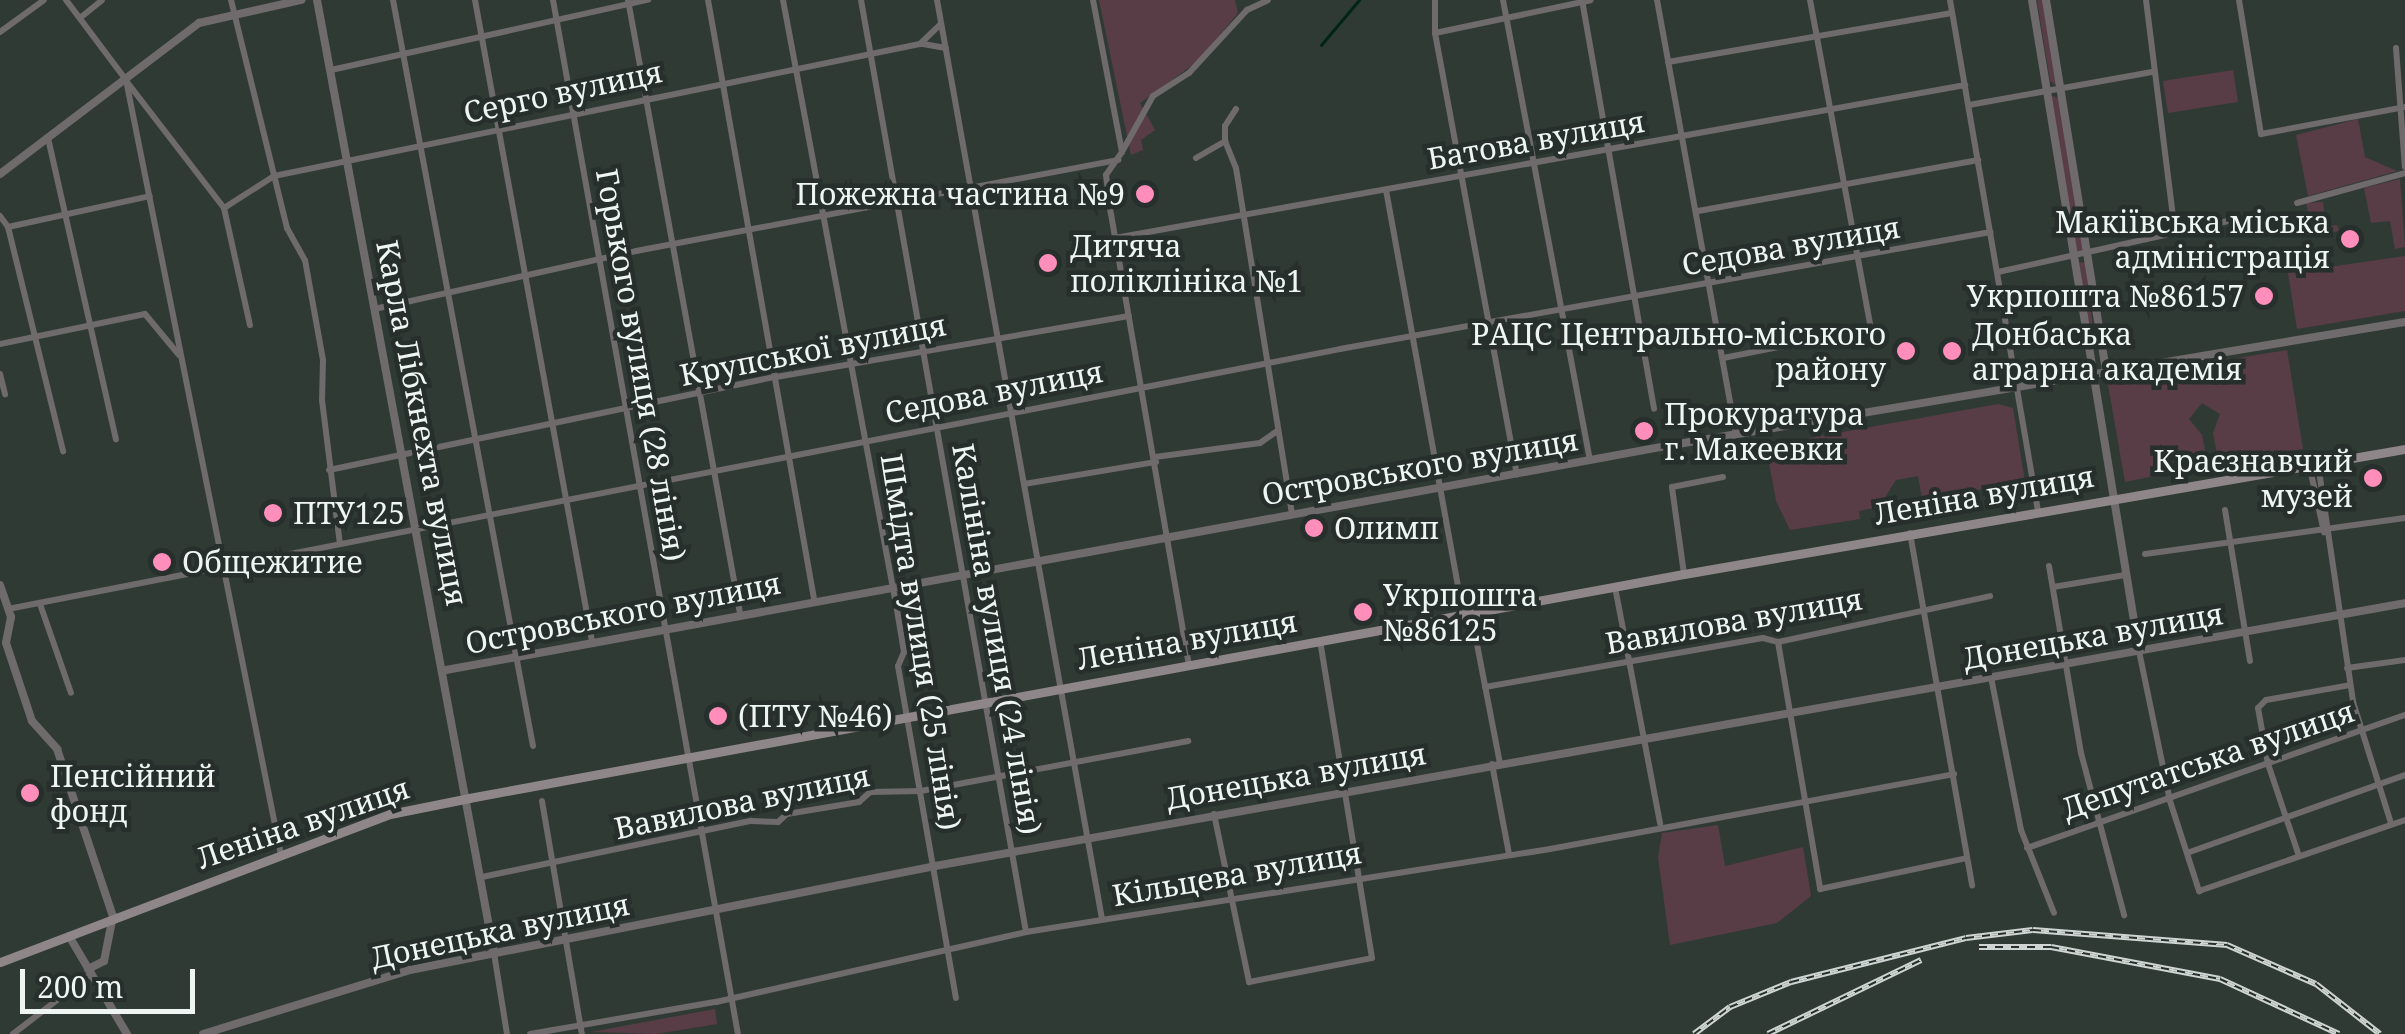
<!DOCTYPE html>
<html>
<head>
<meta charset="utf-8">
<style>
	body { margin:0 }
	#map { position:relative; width:2405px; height:1034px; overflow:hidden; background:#303a35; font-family:"Noto Serif",serif }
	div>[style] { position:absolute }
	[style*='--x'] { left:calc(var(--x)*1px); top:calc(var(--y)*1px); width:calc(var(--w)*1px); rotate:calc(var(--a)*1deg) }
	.green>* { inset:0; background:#583d47 }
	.stream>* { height:2.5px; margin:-1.25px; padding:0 1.25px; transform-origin:1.25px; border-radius:1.25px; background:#002417 }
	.minor>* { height:6px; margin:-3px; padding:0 3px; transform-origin:3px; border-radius:3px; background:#6f6a6b }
	.tertiary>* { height:8px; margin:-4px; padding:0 4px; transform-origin:4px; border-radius:4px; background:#6f6a6b }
	.secondary>* { height:9px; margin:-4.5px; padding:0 4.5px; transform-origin:4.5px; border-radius:4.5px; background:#8e8688 }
	.rail>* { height:6px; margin-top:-3px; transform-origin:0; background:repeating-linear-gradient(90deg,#262f2b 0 8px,#ced5d2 0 16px); box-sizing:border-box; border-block:2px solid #ced5d2 }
	.dots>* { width:28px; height:28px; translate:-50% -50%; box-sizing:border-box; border:5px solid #262f2b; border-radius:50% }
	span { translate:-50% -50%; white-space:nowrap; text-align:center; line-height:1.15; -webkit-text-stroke:9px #262f2b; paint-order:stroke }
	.street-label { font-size:30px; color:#eff5f3 }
	.poi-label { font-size:30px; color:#eff5f3 }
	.right { translate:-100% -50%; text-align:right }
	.left { translate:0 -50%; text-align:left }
	.scale { position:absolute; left:20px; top:969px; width:175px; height:45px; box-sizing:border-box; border:5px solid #eff5f3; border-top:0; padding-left:12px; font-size:30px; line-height:35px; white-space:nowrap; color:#eff5f3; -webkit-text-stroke:8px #262f2b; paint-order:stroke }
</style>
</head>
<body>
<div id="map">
	<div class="green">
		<div style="clip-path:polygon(1099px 0,1235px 0,1238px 13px,1198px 61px,1140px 103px,1155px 130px,1141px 140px,1143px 150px,1131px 155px)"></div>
		<div style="clip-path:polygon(2037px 0,2043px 0,2057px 86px,2050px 81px)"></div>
		<div style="clip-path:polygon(2233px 70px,2238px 102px,2168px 113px,2163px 81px)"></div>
		<div style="clip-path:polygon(2051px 95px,2059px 99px,2084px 252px,2076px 256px)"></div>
		<div style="clip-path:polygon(2358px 119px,2365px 157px,2397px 171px,2308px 196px,2296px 135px)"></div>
		<div style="clip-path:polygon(2400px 179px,2405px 247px,2395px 249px,2390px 221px,2371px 223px,2364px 188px)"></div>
		<div style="clip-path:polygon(2323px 202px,2326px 227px,2337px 225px,2339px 231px,2313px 236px,2306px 203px)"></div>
		<div style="clip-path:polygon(2405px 256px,2405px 311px,2297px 329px,2288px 273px)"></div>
		<div style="clip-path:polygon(2079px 262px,2086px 263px,2095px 347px,2092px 347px)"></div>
		<div style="clip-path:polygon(2287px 350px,2303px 449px,2219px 464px,2213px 433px,2220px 414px,2202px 403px,2189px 419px,2202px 435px,2208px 465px,2125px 482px,2107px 379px)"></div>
		<div style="clip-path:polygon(1998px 404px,2013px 408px,2025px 482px,1922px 499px,1918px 476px,1896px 480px,1879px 507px,1859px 511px,1860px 519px,1790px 530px,1776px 501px,1766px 446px)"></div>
		<div style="clip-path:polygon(1718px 825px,1725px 866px,1803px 847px,1811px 896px,1777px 923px,1670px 945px,1658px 857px,1662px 833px)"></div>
		<div style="clip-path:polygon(715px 1009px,717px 1024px,656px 1034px,591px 1032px)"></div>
	</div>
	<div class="stream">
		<div style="--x:1321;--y:45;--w:59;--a:-49.8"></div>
	</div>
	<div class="minor">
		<div style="--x:66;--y:0;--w:100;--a:53.1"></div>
		<div style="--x:126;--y:80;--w:790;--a:78.69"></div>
		<div style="--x:231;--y:0;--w:235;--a:76.2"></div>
		<div style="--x:287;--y:228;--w:37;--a:61"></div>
		<div style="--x:305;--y:260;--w:102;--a:79.8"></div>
		<div style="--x:323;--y:360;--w:40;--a:91.4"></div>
		<div style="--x:322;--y:400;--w:145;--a:82.9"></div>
		<div style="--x:393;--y:0;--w:759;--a:79.37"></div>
		<div style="--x:475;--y:0;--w:652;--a:79.66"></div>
		<div style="--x:553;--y:0;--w:1050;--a:79.86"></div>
		<div style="--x:628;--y:0;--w:623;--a:79.65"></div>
		<div style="--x:708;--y:0;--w:608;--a:79.96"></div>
		<div style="--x:783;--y:0;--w:621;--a:79.41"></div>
		<div style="--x:897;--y:610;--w:43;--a:80.5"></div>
		<div style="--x:904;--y:652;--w:15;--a:113"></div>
		<div style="--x:898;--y:666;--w:337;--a:80.1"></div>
		<div style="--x:861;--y:0;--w:946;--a:79.96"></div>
		<div style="--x:937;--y:0;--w:934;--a:79.82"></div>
		<div style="--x:1093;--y:0;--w:155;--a:79.2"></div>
		<div style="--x:1122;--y:152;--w:28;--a:125"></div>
		<div style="--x:1106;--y:175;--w:39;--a:83"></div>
		<div style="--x:1111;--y:214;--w:458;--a:80.2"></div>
		<div style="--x:1435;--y:0;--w:33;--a:90"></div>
		<div style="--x:1435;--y:33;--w:449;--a:79.5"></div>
		<div style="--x:1503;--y:0;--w:468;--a:79.3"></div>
		<div style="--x:1582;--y:0;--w:415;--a:80"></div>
		<div style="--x:1657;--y:0;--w:441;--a:79.7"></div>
		<div style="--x:1950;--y:0;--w:519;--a:80.23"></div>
		<div style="--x:2146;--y:0;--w:236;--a:82.9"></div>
		<div style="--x:2239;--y:0;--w:136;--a:80.7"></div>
		<div style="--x:2261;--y:134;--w:147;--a:-10.6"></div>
		<div style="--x:80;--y:18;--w:28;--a:-39"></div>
		<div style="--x:0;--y:32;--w:54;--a:-36"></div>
		<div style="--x:1435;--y:33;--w:159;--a:-11.9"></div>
		<div style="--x:923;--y:44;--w:23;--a:10"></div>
		<div style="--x:2396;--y:48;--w:119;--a:85.7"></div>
		<div style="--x:1668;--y:62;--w:288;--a:-9.8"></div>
		<div style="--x:331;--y:70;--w:325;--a:-12.5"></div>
		<div style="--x:127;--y:82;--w:159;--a:52.4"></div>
		<div style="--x:224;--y:208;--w:120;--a:77.5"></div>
		<div style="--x:1969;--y:105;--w:186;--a:-10.2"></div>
		<div style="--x:1236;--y:109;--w:20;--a:123"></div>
		<div style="--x:1225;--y:126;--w:15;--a:90"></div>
		<div style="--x:1225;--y:141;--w:29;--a:68"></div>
		<div style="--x:1236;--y:168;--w:350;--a:80.8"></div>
		<div style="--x:48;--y:138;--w:309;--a:77.3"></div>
		<div style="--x:1123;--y:150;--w:62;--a:-60.9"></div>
		<div style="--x:1153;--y:96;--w:43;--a:-32.6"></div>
		<div style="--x:1189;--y:73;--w:86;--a:-47.4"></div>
		<div style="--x:1247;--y:10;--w:23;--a:-25"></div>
		<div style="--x:1196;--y:158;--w:34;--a:-30"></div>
		<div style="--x:1386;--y:190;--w:431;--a:79.7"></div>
		<div style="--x:2297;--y:203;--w:112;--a:-15.5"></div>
		<div style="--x:224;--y:208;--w:59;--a:-32.6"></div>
		<div style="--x:274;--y:176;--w:659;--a:-11.55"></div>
		<div style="--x:920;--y:44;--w:29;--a:-44"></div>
		<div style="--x:1698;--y:211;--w:285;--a:-10.3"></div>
		<div style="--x:0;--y:216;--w:14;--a:54"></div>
		<div style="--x:8;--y:227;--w:231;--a:76.2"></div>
		<div style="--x:8;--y:227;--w:145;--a:-12.3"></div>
		<div style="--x:1115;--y:238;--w:864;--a:-10.2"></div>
		<div style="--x:1998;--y:272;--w:246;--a:-12.5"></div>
		<div style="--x:379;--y:308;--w:263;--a:-12.5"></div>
		<div style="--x:636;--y:251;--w:491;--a:-10.7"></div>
		<div style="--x:0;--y:344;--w:148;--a:-11.7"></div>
		<div style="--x:145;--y:314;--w:53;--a:50.3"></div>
		<div style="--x:1723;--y:358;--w:151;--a:-11.1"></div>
		<div style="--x:1871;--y:329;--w:335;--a:-100.5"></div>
		<div style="--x:0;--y:374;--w:21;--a:76"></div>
		<div style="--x:1155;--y:457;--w:106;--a:-7.6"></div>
		<div style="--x:1260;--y:443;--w:21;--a:-35"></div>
		<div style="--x:2309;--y:464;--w:70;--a:77.6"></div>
		<div style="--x:2318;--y:464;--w:241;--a:81.6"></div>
		<div style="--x:2353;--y:702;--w:127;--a:72.6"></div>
		<div style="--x:329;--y:470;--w:457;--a:-11.8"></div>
		<div style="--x:776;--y:377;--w:358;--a:-9.8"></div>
		<div style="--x:1024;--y:484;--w:134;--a:-9.5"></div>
		<div style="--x:2225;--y:510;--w:153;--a:80.6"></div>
		<div style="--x:1910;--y:533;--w:358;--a:80"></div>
		<div style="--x:2145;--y:554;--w:262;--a:-7.9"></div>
		<div style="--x:2049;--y:566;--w:190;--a:80.3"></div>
		<div style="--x:2081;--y:753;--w:168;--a:75.1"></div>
		<div style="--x:1684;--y:574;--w:88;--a:-97.9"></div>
		<div style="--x:1672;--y:487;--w:52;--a:-11.1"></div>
		<div style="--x:1615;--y:587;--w:241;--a:79.2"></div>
		<div style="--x:2053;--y:587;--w:73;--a:-9.5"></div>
		<div style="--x:40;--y:604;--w:94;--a:70.8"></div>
		<div style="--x:8;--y:609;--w:1357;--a:-11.04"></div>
		<div style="--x:1340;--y:349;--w:661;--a:-10.19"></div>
		<div style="--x:1471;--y:613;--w:153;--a:79.1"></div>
		<div style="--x:1778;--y:642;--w:251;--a:80.3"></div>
		<div style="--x:1820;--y:889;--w:150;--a:-11.9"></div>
		<div style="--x:2139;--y:651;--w:153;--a:78.3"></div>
		<div style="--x:2170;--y:801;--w:95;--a:72.1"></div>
		<div style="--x:2199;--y:891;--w:218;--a:-19"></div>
		<div style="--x:2347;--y:668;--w:59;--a:-7.9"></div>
		<div style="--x:1991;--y:677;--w:156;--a:78.9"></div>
		<div style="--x:2021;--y:830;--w:89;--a:68.3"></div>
		<div style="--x:1485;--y:687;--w:282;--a:-10"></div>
		<div style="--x:1763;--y:638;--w:16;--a:15"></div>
		<div style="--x:1778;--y:642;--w:217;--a:-12.2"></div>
		<div style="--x:1492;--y:764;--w:92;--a:79.3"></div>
		<div style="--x:542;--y:801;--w:236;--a:80.3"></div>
		<div style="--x:1214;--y:814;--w:172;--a:78.2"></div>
		<div style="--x:1249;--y:982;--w:125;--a:-11"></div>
		<div style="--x:1372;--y:958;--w:321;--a:-99.3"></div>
		<div style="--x:2027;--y:848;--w:401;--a:-19.4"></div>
		<div style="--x:2187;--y:853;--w:232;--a:-19.7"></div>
		<div style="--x:2299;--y:856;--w:97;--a:-108.6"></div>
		<div style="--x:2268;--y:764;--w:57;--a:-100.1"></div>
		<div style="--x:2258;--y:708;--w:11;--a:-45"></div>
		<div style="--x:2266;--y:700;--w:85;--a:-10.1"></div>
		<div style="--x:482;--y:877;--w:275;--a:-11.8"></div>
		<div style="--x:751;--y:821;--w:27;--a:2"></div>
		<div style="--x:778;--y:822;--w:12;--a:-42"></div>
		<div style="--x:787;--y:814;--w:73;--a:-9.5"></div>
		<div style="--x:859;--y:802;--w:15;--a:-42"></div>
		<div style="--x:870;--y:792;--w:51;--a:-1.1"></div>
		<div style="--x:921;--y:791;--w:272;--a:-10.6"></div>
		<div style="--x:494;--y:953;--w:82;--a:80.9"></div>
		<div style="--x:13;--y:1034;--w:98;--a:-37.6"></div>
		<div style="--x:530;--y:1034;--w:189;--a:-9.8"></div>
		<div style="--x:716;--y:1002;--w:318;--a:-12.7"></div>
		<div style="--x:1026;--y:932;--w:531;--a:-9"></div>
		<div style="--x:1550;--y:849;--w:411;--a:-10.5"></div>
	</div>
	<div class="tertiary">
		<div style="--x:317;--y:0;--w:969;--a:79.48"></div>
		<div style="--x:2032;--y:0;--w:660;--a:80.67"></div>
		<div style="--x:2046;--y:0;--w:377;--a:80.8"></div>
		<div style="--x:0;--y:174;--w:250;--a:-37.2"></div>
		<div style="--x:199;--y:23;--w:105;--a:-12.7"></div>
		<div style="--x:0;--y:585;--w:34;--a:71"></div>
		<div style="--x:11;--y:617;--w:26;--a:101"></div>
		<div style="--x:6;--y:643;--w:82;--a:71.6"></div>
		<div style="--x:32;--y:721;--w:38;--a:48"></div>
		<div style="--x:57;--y:749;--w:176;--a:71.5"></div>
		<div style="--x:113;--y:916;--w:46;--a:101.3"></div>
		<div style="--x:104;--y:961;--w:18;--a:153"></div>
		<div style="--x:446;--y:670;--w:1240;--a:-10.4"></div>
		<div style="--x:1666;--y:446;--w:749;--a:-9.53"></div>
		<div style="--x:69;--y:936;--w:114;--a:59.4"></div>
		<div style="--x:203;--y:1034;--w:217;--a:-17.2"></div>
		<div style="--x:410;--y:970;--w:535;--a:-11.2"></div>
		<div style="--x:935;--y:866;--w:1493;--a:-10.14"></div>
	</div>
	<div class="secondary">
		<div style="--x:0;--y:962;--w:417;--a:-20.8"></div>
		<div style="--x:390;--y:814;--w:81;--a:-11.4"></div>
		<div style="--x:469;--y:798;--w:1235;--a:-10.45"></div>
		<div style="--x:1684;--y:574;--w:732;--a:-9.84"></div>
	</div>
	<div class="rail">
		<div style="--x:1979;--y:947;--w:72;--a:0"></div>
		<div style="--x:2051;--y:947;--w:172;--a:10.7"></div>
		<div style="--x:2220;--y:979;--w:131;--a:24.8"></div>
		<div style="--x:1694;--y:1034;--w:45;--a:-36.9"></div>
		<div style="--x:1730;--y:1007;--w:66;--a:-22.3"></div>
		<div style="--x:1791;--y:982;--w:180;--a:-14.1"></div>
		<div style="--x:1966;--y:938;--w:67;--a:-6.8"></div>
		<div style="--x:2033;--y:930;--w:195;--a:4.4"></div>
		<div style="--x:2227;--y:945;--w:97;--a:23.7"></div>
		<div style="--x:2316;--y:984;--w:81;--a:38"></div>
		<div style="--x:1768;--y:1034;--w:170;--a:-25.8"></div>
	</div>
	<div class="dots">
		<div style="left:1145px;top:194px;background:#ff8ebb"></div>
		<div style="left:2350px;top:239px;background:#ff8ebb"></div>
		<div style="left:1048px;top:263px;background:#ff8ebb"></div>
		<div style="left:2264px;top:296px;background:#ff8ebb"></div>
		<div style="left:1906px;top:351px;background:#ff8ebb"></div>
		<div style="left:1952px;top:351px;background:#ff8ebb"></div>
		<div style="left:1644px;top:431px;background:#ff8ebb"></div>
		<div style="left:2373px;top:478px;background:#ff8ebb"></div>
		<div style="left:273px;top:513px;background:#ff8ebb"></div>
		<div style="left:1314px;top:528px;background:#ff8ebb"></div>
		<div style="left:162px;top:562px;background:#ff8ebb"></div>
		<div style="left:1363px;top:612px;background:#ff8ebb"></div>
		<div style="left:718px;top:716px;background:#ff8ebb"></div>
		<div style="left:30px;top:793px;background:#ff8ebb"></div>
	</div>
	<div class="street-label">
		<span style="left:563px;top:92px;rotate:-12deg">Серго вулиця</span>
		<span style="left:1536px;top:140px;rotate:-10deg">Батова вулиця</span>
		<span style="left:1791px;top:246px;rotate:-10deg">Седова вулиця</span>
		<span style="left:813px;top:350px;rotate:-11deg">Крупської вулиця</span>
		<span style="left:641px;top:365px;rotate:80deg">Горького вулиця (28 лiнiя)</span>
		<span style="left:994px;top:392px;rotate:-11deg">Седова вулиця</span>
		<span style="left:422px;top:423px;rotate:79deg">Карла Лібкнехта вулиця</span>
		<span style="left:1420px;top:467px;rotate:-10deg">Островського вулиця</span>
		<span style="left:1984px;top:495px;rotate:-10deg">Леніна вулиця</span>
		<span style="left:623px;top:613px;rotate:-11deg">Островського вулиця</span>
		<span style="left:1734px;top:621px;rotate:-10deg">Вавилова вулиця</span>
		<span style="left:2093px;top:636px;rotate:-10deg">Донецька вулиця</span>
		<span style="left:997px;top:639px;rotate:80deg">Калініна вулиця (24 лiнiя)</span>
		<span style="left:1187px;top:640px;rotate:-10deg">Леніна вулиця</span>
		<span style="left:921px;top:642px;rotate:81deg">Шмідта вулиця (25 лiнiя)</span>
		<span style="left:2208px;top:760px;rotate:-19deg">Депутатська вулиця</span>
		<span style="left:1296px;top:776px;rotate:-10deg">Донецька вулиця</span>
		<span style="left:742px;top:802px;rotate:-12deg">Вавилова вулиця</span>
		<span style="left:303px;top:823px;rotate:-19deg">Леніна вулиця</span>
		<span style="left:1237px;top:874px;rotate:-10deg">Кільцева вулиця</span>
		<span style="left:500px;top:931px;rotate:-12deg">Донецька вулиця</span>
	</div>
	<div class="poi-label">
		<span class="right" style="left:1125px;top:194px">Пожежна частина №9</span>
		<span class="right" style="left:2330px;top:239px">Макіївська міська<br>адміністрація</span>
		<span class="left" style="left:1070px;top:263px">Дитяча<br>поліклініка №1</span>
		<span class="right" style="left:2244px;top:296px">Укрпошта №86157</span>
		<span class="right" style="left:1886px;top:351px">РАЦС Центрально-міського<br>району</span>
		<span class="left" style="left:1972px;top:351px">Донбаська<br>аграрна академія</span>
		<span class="left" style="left:1664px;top:431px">Прокуратура<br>г. Макеевки</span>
		<span class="right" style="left:2353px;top:478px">Краєзнавчий<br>музей</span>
		<span class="left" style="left:293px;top:513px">ПТУ125</span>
		<span class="left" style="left:1334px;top:528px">Олимп</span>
		<span class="left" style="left:182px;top:562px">Общежитие</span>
		<span class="left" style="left:1383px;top:612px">Укрпошта<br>№86125</span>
		<span class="left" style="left:738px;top:716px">(ПТУ №46)</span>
		<span class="left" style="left:50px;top:793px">Пенсійний<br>фонд</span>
	</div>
	<div class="scale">200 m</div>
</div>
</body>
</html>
